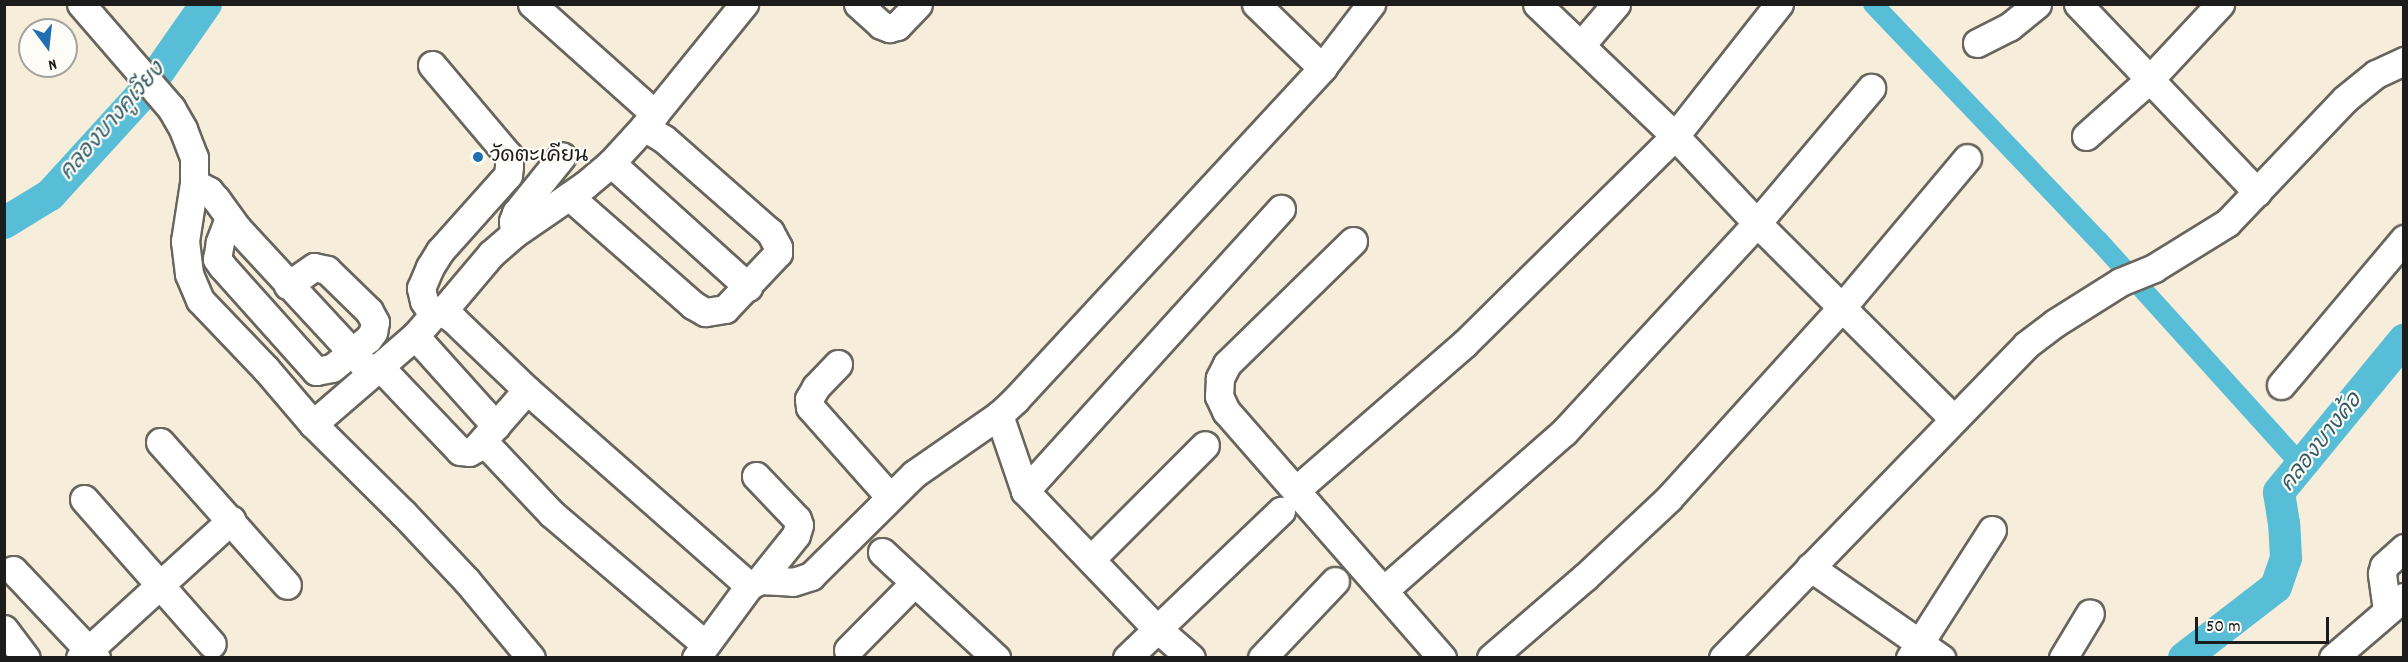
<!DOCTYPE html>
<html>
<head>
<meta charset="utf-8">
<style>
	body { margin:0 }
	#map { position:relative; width:2408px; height:662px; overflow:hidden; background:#f6edda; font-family:Dekko,"Playpen Sans Thai",sans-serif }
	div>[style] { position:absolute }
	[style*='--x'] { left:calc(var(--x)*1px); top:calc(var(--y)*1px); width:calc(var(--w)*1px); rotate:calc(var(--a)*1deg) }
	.canal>* { height:20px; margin:-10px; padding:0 10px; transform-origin:10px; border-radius:10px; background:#58bdd6 }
	.river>* { height:32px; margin:-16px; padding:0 16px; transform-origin:16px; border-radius:16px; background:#58bdd6 }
	.roads { filter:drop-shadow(2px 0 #68655e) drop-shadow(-2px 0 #68655e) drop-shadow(0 2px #68655e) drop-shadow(0 -2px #68655e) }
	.minor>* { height:27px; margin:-13.5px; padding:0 13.5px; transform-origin:13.5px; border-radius:13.5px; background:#fff }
	.dots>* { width:16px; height:16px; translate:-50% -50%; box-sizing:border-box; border:3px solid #fdfcf7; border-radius:50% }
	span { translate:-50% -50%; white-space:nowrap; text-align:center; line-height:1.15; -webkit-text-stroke:4.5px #fdfcf7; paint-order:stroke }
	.poi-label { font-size:21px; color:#1c1c1c }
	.left { translate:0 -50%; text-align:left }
	.water-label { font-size:22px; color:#345c66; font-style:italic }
	.frame { position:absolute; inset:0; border:6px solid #1c1c1c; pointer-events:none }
	.north { position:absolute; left:18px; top:18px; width:60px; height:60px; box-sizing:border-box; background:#fdfcf7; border:2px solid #a3a29f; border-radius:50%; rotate:165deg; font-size:16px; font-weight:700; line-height:24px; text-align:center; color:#1c1c1c }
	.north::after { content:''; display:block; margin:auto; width:21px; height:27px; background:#1f6fb2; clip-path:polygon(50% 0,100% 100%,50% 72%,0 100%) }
	.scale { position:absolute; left:2195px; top:617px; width:134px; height:27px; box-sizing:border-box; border:3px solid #1c1c1c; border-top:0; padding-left:8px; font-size:18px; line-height:21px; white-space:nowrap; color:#1c1c1c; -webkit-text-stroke:4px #fdfcf7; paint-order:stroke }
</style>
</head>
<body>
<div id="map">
	<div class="canal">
		<div style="--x:1873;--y:4;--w:326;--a:46.4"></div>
		<div style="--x:2098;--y:240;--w:303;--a:47.9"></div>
	</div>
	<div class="river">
		<div style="--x:4;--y:223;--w:54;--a:-31.3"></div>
		<div style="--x:50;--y:195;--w:142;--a:-47.6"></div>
		<div style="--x:146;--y:90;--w:105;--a:-55.1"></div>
		<div style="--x:2184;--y:658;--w:116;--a:-37.7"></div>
		<div style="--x:2276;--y:587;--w:31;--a:-71"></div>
		<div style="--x:2286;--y:558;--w:34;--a:-93"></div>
		<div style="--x:2284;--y:524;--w:32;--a:-99"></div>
		<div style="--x:2279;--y:492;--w:197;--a:-50.6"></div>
	</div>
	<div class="roads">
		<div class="minor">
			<div style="--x:81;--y:4;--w:138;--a:49.1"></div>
			<div style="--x:171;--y:108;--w:24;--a:60"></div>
			<div style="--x:183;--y:129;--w:30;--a:69"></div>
			<div style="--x:194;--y:157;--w:26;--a:90"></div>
			<div style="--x:194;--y:183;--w:59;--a:98.8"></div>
			<div style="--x:185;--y:241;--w:33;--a:83"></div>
			<div style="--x:189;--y:274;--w:28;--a:67"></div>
			<div style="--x:200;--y:300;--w:95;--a:46.3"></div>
			<div style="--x:266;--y:369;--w:72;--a:49.5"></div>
			<div style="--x:313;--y:424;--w:127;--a:44.7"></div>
			<div style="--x:403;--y:513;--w:93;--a:46.7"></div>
			<div style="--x:467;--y:581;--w:100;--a:50.3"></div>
			<div style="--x:532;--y:4;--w:165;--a:41.8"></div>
			<div style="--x:858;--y:4;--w:31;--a:42"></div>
			<div style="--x:881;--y:25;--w:9;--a:21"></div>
			<div style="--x:889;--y:28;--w:8;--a:-14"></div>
			<div style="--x:897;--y:26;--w:30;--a:-46"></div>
			<div style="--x:1256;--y:4;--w:92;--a:44.1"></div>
			<div style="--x:1537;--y:4;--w:191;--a:43.7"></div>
			<div style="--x:1675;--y:136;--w:120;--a:46.7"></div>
			<div style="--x:1757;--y:223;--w:276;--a:44.9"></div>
			<div style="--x:2078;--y:4;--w:260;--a:46.4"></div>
			<div style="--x:1977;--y:43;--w:36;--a:-27"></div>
			<div style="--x:2009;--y:27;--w:36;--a:-39"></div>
			<div style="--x:1581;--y:45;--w:54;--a:-49.5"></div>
			<div style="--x:432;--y:65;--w:119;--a:49.8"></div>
			<div style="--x:509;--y:156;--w:10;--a:90"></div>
			<div style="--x:509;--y:166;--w:9;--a:96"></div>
			<div style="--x:508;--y:175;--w:102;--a:131.8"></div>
			<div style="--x:440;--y:251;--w:19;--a:122"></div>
			<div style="--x:430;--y:267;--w:23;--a:113"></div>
			<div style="--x:421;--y:288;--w:13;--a:77"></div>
			<div style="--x:424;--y:301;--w:17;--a:57"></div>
			<div style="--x:644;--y:127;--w:159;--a:-50.9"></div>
			<div style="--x:2086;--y:136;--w:86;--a:-41.7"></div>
			<div style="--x:2150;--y:79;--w:103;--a:-47"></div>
			<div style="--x:611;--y:163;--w:185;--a:42.1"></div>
			<div style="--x:194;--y:183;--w:17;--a:28"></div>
			<div style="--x:209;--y:191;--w:11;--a:49"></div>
			<div style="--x:216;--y:199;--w:36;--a:54"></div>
			<div style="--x:237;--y:228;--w:184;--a:47.2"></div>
			<div style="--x:229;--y:218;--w:26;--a:111"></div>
			<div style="--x:220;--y:242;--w:17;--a:100"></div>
			<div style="--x:217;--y:259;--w:9;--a:54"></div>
			<div style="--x:222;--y:266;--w:141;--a:48.2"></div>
			<div style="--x:316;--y:371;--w:16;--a:-11"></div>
			<div style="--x:332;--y:368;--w:46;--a:-38.9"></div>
			<div style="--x:368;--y:339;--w:9;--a:-54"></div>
			<div style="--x:373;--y:332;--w:10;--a:-79"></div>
			<div style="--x:375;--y:322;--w:13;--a:-119"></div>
			<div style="--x:369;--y:311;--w:59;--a:-135.7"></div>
			<div style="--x:327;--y:270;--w:13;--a:-167"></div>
			<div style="--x:314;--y:267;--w:32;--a:145"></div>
			<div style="--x:514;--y:234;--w:13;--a:-94"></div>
			<div style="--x:513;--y:221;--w:9;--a:-69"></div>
			<div style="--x:516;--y:213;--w:73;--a:-51.1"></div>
			<div style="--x:1353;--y:241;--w:176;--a:135.7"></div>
			<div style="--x:1227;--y:364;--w:16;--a:117"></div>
			<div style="--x:1220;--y:378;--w:18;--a:93"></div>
			<div style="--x:1219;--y:396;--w:17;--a:65"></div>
			<div style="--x:1226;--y:411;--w:328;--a:48.8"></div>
			<div style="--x:442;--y:312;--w:76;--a:-49.8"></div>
			<div style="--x:491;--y:254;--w:30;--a:-41"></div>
			<div style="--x:514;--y:234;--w:86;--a:-34.6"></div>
			<div style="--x:585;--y:185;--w:34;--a:-40"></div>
			<div style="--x:611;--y:163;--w:49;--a:-47.5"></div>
			<div style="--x:644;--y:127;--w:23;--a:31"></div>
			<div style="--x:664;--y:139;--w:141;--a:41.3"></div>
			<div style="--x:770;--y:232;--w:17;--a:62"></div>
			<div style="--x:778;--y:247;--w:6;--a:90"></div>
			<div style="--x:778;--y:253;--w:77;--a:133.4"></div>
			<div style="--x:725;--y:309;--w:20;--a:171"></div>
			<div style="--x:705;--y:312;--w:14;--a:-150"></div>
			<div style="--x:693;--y:305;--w:165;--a:-138.7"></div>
			<div style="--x:415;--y:336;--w:121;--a:48"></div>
			<div style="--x:838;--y:364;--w:32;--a:134"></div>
			<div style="--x:816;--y:387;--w:14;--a:120"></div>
			<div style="--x:809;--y:399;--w:8;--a:83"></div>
			<div style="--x:810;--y:407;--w:119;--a:48.4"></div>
			<div style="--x:379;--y:366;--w:117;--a:46.4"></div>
			<div style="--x:460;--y:451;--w:9;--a:6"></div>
			<div style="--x:469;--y:452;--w:8;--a:-30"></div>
			<div style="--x:476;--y:448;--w:77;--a:-48.7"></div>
			<div style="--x:2281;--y:385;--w:191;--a:-49.9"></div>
			<div style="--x:999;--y:415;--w:80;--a:71.1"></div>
			<div style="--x:1025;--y:491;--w:185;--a:46.3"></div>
			<div style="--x:1153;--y:625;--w:50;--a:41"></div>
			<div style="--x:313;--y:424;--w:135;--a:-40.8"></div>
			<div style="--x:415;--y:336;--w:28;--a:-49"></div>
			<div style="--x:433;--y:315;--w:9;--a:-18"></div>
			<div style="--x:442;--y:312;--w:13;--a:32"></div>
			<div style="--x:453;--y:319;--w:103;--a:43.8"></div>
			<div style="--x:527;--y:390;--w:296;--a:41.4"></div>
			<div style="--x:483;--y:441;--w:100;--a:46.6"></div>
			<div style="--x:552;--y:514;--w:201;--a:40.4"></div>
			<div style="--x:160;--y:442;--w:191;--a:48.4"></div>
			<div style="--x:756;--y:476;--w:59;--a:46.4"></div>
			<div style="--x:797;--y:519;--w:6;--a:72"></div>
			<div style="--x:799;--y:525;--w:10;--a:107"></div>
			<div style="--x:796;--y:535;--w:58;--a:128.7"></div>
			<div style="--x:1296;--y:490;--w:223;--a:-41"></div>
			<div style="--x:1464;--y:344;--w:296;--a:-44.6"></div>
			<div style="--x:1675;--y:136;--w:168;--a:-51.8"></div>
			<div style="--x:1025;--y:491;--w:381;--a:-47.8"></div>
			<div style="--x:84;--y:499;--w:193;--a:48.6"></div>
			<div style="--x:882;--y:552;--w:156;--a:42.9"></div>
			<div style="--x:1091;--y:559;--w:161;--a:-45"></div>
			<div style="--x:1810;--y:567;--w:160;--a:34.8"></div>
			<div style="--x:13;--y:570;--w:121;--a:46.7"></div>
			<div style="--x:1384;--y:590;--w:240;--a:-41.3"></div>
			<div style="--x:1564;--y:432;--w:284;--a:-47.3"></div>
			<div style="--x:1757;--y:223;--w:177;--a:-49.8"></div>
			<div style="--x:2387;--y:610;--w:37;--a:-98"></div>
			<div style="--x:2382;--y:573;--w:7;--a:-74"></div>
			<div style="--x:2384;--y:566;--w:27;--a:-42"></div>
			<div style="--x:4;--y:629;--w:36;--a:53"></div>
			<div style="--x:848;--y:650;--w:95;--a:-45.4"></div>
			<div style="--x:80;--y:658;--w:205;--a:-42.4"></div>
			<div style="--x:696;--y:658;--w:89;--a:-53.6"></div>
			<div style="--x:749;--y:586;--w:13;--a:-29"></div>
			<div style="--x:760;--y:580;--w:33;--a:3"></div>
			<div style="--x:793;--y:582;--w:19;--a:-18"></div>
			<div style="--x:811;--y:576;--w:145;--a:-44.7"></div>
			<div style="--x:914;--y:474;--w:103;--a:-34.8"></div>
			<div style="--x:999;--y:415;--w:23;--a:-43"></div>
			<div style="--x:1016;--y:399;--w:451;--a:-47.2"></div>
			<div style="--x:1322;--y:68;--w:81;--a:-52.6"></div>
			<div style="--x:1127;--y:658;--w:213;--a:-43.7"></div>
			<div style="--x:1262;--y:658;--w:106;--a:-46.5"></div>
			<div style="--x:1491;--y:658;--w:124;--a:-40.8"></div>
			<div style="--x:1585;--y:577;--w:115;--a:-43.2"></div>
			<div style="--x:1669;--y:498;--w:259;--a:-47.8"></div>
			<div style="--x:1843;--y:306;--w:193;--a:-50"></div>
			<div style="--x:1723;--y:658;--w:436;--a:-45.9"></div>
			<div style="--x:2026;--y:345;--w:36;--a:-37"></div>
			<div style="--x:2055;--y:323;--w:77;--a:-32.2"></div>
			<div style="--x:2120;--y:282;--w:37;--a:-22"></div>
			<div style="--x:2154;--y:268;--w:86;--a:-31.7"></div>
			<div style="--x:2227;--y:223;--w:171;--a:-46.4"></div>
			<div style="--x:2345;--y:99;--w:40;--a:-39"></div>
			<div style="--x:2376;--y:74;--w:31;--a:-25"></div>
			<div style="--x:1910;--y:658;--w:152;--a:-57.4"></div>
			<div style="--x:2063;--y:658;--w:52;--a:-59"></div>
			<div style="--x:2333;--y:658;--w:94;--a:-40.7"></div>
		</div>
	</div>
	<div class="dots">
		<div style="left:478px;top:157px;background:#1f6fb2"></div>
	</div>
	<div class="poi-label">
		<span class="left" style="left:490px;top:157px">วัดตะเคียน</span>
	</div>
	<div class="water-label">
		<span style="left:113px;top:122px;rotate:-49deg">คลองบางคูเวียง</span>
		<span style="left:2322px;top:443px;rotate:-52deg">คลองบางค้อ</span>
	</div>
	<div class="frame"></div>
	<div class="north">N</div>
	<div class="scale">50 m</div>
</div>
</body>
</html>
